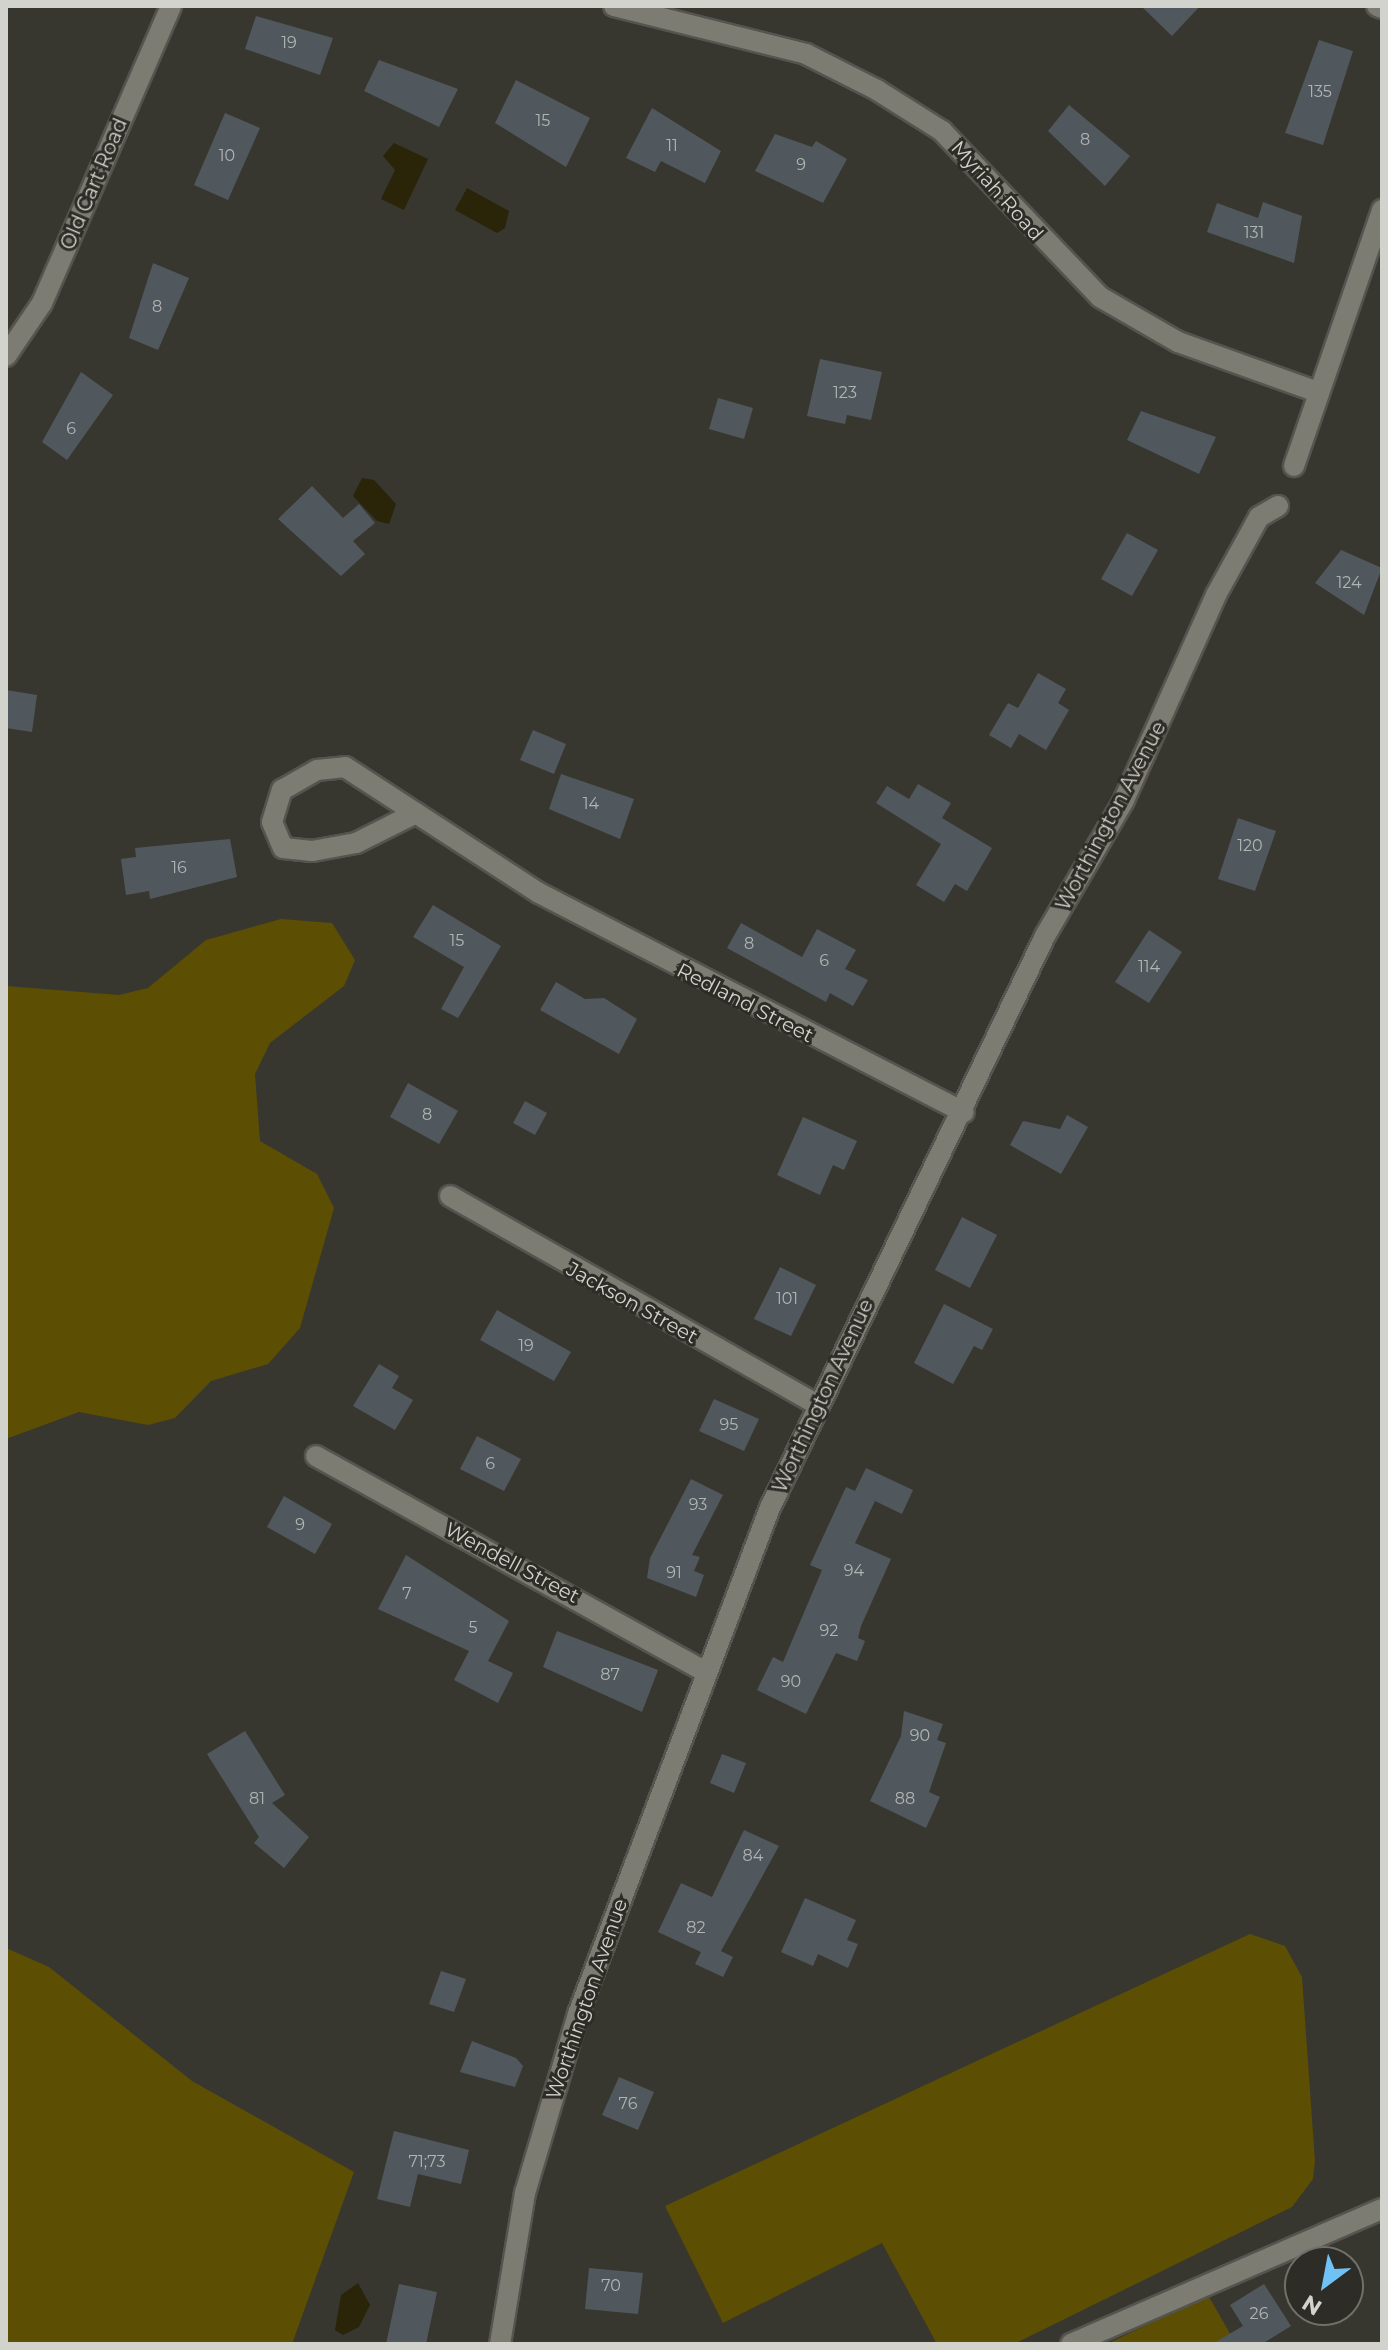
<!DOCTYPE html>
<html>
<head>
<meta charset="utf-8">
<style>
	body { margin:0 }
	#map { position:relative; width:1388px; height:2350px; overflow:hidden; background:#38372f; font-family:Montserrat,sans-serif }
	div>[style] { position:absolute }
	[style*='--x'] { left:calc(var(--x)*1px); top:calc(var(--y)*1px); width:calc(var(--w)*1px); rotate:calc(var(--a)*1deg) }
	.green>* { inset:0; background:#5c4e03 }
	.water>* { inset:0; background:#2a2409 }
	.building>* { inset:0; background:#50585d }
	.roads { filter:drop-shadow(2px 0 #55544e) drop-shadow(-2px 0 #55544e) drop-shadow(0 2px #55544e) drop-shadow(0 -2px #55544e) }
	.street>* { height:20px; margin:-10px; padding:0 10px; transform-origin:10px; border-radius:10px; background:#7d7c73 }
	span { translate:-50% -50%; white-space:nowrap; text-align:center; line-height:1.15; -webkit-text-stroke:6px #2e2c26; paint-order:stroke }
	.number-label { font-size:16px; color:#b2b4b2 }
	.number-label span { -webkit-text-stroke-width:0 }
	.street-label { font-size:20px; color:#d3d3ce }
	.frame { position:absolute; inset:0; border:8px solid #d3d3ce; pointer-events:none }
	.north { position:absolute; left:1284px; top:2246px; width:80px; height:80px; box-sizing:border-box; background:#2e2c26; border:2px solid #706f69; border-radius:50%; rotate:212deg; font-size:22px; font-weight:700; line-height:32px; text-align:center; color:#d3d3ce }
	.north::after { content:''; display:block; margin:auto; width:28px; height:36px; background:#70c1f4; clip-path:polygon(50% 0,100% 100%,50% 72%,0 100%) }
</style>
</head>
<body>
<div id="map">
	<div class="green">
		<div style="clip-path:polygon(281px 919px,332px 923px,355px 960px,344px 986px,270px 1043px,255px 1074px,260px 1141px,317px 1174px,334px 1208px,300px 1328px,268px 1364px,211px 1381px,175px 1418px,148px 1425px,79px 1412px,6px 1439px,6px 986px,119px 995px,148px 988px,206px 940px)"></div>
		<div style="clip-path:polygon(1250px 1934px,1285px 1946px,1302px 1977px,1315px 2161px,1313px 2179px,1292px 2207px,1014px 2344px,937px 2344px,882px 2243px,723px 2323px,665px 2206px)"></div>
		<div style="clip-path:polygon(6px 1948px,49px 1967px,192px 2081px,354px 2172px,292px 2344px,6px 2344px)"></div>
		<div style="clip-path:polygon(1208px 2295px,1236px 2344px,1107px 2344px)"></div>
	</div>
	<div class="water">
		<div style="clip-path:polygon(394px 143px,428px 159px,404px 210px,381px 199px,395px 170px,383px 156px)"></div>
		<div style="clip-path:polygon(467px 188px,509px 211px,505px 228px,497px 233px,455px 210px)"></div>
		<div style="clip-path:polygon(362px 478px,374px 480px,396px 504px,389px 524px,377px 521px,353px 496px)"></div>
		<div style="clip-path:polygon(358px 2283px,370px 2305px,359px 2327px,343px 2335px,335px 2330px,341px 2295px)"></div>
	</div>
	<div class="building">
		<div style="clip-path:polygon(1141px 6px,1200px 6px,1172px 36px)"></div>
		<div style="clip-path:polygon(256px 16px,333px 38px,320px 75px,245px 49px)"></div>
		<div style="clip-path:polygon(1319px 40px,1353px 51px,1323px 145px,1285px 133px)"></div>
		<div style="clip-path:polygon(379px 60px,458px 89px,439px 127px,364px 91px)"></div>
		<div style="clip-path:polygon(516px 80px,590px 118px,566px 167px,495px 123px)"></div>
		<div style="clip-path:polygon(1069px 105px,1130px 156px,1105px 186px,1048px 131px)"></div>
		<div style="clip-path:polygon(652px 108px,721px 151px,705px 183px,661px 161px,655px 172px,626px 158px)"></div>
		<div style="clip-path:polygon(225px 113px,260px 128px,228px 200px,194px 185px)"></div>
		<div style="clip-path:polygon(775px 134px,812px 147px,816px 141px,847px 159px,823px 203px,755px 171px)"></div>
		<div style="clip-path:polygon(1263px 202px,1302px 216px,1294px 263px,1207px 232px,1217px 203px,1258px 218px)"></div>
		<div style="clip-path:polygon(153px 263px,189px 278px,158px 350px,129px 338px)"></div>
		<div style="clip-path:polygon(820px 359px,882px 372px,871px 420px,847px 415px,845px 424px,807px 416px)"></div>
		<div style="clip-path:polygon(81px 372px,113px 395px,67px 460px,42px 442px)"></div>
		<div style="clip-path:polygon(718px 398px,753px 408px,744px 439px,709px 429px)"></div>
		<div style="clip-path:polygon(1141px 411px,1216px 437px,1199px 474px,1127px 440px)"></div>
		<div style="clip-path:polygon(312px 486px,343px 518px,359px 504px,375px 523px,353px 541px,365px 554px,341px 576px,278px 519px)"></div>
		<div style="clip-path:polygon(1127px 533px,1158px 550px,1132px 596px,1101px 579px)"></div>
		<div style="clip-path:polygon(1341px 550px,1382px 568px,1364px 615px,1315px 583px)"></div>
		<div style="clip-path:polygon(1038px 673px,1066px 689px,1058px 703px,1069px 710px,1046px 750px,1019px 734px,1011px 748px,989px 735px,1008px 703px,1018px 708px)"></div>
		<div style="clip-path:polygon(6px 690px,37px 695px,32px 732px,6px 728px)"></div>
		<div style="clip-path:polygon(533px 730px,566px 744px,554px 774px,520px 760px)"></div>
		<div style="clip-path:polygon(561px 774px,634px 799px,620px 839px,549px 809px)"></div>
		<div style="clip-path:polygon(918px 784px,951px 803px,942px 818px,992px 848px,967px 891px,955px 884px,944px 902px,916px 885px,941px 844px,876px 803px,887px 786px,909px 799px)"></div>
		<div style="clip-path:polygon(1238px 818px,1276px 831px,1255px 891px,1218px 879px)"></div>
		<div style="clip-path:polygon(230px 839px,237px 877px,150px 899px,149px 891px,126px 895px,121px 859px,136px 857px,135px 848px)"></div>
		<div style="clip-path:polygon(433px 905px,501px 946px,458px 1018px,441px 1009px,464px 967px,413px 937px)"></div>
		<div style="clip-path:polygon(741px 923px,802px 957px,817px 929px,856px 950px,845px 969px,868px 980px,853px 1006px,830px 993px,826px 1002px,727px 948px)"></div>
		<div style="clip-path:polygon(1149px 930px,1182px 952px,1149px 1003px,1115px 982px)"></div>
		<div style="clip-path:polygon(556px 982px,585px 999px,604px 998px,637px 1019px,619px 1054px,540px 1010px)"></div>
		<div style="clip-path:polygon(408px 1083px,458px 1111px,439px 1144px,390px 1117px)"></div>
		<div style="clip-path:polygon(525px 1101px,547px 1113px,535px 1135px,513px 1123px)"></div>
		<div style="clip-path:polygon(1067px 1115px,1088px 1127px,1061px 1174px,1010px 1145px,1023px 1121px,1060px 1129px)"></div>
		<div style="clip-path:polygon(803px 1117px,857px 1141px,844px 1170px,833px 1165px,820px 1195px,777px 1175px)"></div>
		<div style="clip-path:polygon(962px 1217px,997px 1235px,970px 1288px,935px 1270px)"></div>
		<div style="clip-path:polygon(780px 1267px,816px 1285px,791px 1336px,754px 1319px)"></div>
		<div style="clip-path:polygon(944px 1304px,993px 1329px,982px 1350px,974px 1346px,953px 1384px,914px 1363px)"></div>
		<div style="clip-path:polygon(497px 1310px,571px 1352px,554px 1381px,480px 1340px)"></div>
		<div style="clip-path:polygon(379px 1364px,399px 1376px,392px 1388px,413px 1400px,395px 1430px,353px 1406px)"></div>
		<div style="clip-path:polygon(714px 1399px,759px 1419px,744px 1451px,699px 1431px)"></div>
		<div style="clip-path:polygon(477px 1436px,521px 1459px,504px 1491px,460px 1469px)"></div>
		<div style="clip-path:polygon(866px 1468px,913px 1490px,902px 1514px,875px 1501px,855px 1543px,891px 1559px,861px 1626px,858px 1638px,865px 1641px,857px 1661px,836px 1653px,806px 1714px,757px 1690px,773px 1657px,783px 1662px,822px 1570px,810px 1565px,846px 1487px,855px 1491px)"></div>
		<div style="clip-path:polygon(691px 1479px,723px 1495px,692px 1555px,700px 1557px,694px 1571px,704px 1575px,696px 1597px,647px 1578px,650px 1558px)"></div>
		<div style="clip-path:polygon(284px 1496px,332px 1524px,315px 1554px,267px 1527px)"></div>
		<div style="clip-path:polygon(406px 1555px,509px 1621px,488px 1661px,513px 1673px,498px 1703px,454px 1680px,469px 1651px,378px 1609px)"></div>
		<div style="clip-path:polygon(557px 1631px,658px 1670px,642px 1712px,543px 1667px)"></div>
		<div style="clip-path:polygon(904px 1711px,943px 1724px,937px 1740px,946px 1743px,929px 1792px,940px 1797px,926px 1828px,870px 1801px,901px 1736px)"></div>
		<div style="clip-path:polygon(245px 1731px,285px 1795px,272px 1803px,309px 1837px,284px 1868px,254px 1843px,259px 1837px,207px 1754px)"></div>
		<div style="clip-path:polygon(722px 1754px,746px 1763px,734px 1793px,710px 1783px)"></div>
		<div style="clip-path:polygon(744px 1830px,779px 1846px,721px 1951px,733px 1957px,723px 1977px,695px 1964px,701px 1952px,658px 1932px,681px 1883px,712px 1897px)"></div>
		<div style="clip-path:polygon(805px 1898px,856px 1920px,847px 1940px,858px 1944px,848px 1968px,818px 1954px,813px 1966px,781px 1952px)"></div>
		<div style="clip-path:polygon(441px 1971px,466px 1979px,454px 2012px,429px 2004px)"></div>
		<div style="clip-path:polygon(472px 2041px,516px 2058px,523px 2066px,515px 2087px,460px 2072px)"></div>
		<div style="clip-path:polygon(619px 2077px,654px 2092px,638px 2130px,602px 2115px)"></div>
		<div style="clip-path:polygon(394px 2131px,469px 2150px,461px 2184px,418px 2174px,410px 2207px,377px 2199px)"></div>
		<div style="clip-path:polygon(589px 2268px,643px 2273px,638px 2314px,585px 2309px)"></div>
		<div style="clip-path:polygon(399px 2284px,437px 2292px,426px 2344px,386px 2344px)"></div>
		<div style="clip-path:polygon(1264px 2284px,1291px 2326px,1262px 2344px,1212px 2344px,1243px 2326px,1230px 2305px)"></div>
	</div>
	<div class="roads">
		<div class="street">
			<div style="--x:614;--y:6;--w:198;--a:14"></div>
			<div style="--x:806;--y:54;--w:80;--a:26.9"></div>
			<div style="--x:877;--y:90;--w:77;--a:32.2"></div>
			<div style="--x:942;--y:131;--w:229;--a:46.4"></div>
			<div style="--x:1100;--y:297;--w:90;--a:30"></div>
			<div style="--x:1178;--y:342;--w:149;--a:19.7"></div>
			<div style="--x:1377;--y:6;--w:5;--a:22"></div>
			<div style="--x:6;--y:356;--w:64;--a:-55.8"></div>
			<div style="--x:42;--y:303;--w:324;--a:-66.5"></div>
			<div style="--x:1294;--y:466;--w:271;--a:-71"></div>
			<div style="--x:416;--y:813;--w:67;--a:153.4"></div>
			<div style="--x:356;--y:843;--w:45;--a:169.7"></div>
			<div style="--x:312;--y:851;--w:29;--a:-174"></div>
			<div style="--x:283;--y:848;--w:28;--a:-113"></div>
			<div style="--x:272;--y:822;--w:34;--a:-73"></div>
			<div style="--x:282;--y:790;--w:40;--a:-29.7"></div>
			<div style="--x:317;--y:770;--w:28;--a:-6"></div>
			<div style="--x:345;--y:767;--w:231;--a:33"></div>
			<div style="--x:539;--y:893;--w:478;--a:27.3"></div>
			<div style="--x:450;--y:1196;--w:423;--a:29.6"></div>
			<div style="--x:316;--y:1456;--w:447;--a:29"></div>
			<div style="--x:500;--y:2344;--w:153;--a:-80.6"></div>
			<div style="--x:525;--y:2193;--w:187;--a:-73.5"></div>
			<div style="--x:578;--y:2014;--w:539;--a:-69.24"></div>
			<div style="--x:769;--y:1510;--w:637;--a:-64.32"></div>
			<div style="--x:1045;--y:936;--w:157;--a:-59.8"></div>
			<div style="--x:1124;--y:800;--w:225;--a:-65.8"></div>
			<div style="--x:1216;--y:595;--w:89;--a:-61.1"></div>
			<div style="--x:1259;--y:517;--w:22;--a:-30"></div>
			<div style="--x:1071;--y:2344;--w:339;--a:-23.5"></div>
		</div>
	</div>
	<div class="number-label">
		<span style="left:289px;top:43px">19</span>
		<span style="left:1320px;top:92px">135</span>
		<span style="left:543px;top:121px">15</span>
		<span style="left:1085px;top:140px">8</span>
		<span style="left:672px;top:146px">11</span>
		<span style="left:227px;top:156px">10</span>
		<span style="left:801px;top:165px">9</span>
		<span style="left:1254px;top:233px">131</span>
		<span style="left:157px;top:307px">8</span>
		<span style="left:845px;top:393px">123</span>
		<span style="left:71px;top:429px">6</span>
		<span style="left:1349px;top:583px">124</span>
		<span style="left:591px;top:804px">14</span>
		<span style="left:1250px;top:846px">120</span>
		<span style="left:179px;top:868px">16</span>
		<span style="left:457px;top:941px">15</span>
		<span style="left:749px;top:944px">8</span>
		<span style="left:824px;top:961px">6</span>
		<span style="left:1149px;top:967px">114</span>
		<span style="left:427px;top:1115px">8</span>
		<span style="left:787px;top:1299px">101</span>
		<span style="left:526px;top:1346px">19</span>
		<span style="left:729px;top:1425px">95</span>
		<span style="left:490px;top:1464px">6</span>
		<span style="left:698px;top:1505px">93</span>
		<span style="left:300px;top:1525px">9</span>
		<span style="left:854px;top:1571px">94</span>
		<span style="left:674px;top:1573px">91</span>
		<span style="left:407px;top:1594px">7</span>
		<span style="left:473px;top:1628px">5</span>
		<span style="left:829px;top:1631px">92</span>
		<span style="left:610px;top:1675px">87</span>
		<span style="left:791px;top:1682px">90</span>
		<span style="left:920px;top:1736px">90</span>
		<span style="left:257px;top:1799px">81</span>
		<span style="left:905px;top:1799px">88</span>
		<span style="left:753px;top:1856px">84</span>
		<span style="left:696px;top:1928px">82</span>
		<span style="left:628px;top:2104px">76</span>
		<span style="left:427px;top:2162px">71;73</span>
		<span style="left:611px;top:2286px">70</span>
		<span style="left:1259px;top:2314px">26</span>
	</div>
	<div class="street-label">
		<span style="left:94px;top:184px;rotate:-67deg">Old Cart Road</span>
		<span style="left:997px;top:191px;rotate:48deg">Myriah Road</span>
		<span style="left:1111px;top:816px;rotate:-62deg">Worthington Avenue</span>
		<span style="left:745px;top:1003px;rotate:27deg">Redland Street</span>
		<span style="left:632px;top:1303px;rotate:29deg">Jackson Street</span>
		<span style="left:823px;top:1396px;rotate:-65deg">Worthington Avenue</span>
		<span style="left:512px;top:1563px;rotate:28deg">Wendell Street</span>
		<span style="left:587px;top:1999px;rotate:-71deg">Worthington Avenue</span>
	</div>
	<div class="frame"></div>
	<div class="north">N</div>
</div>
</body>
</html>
